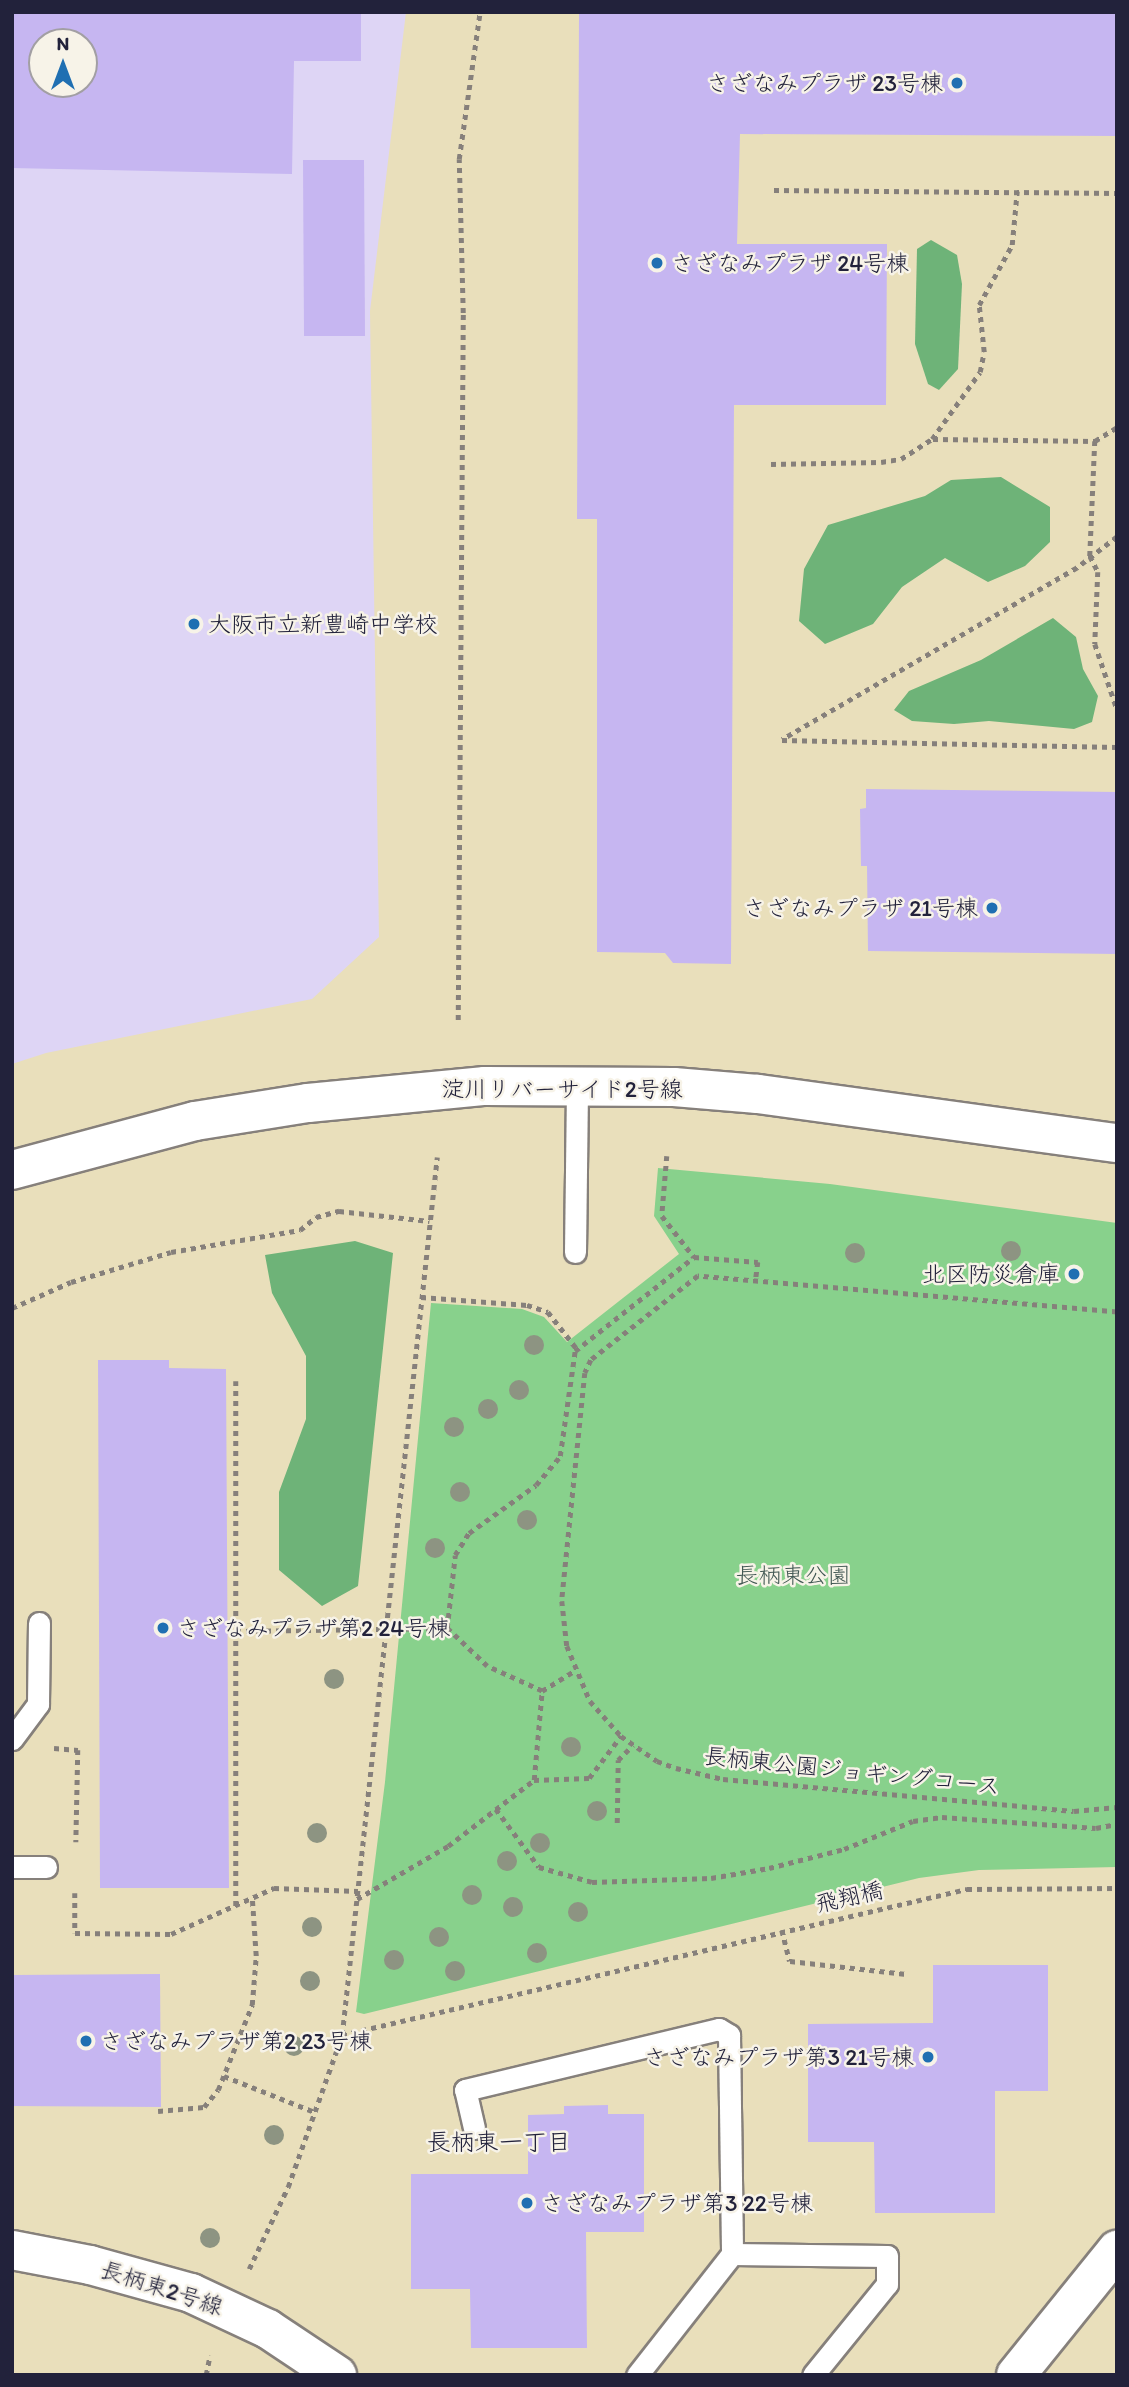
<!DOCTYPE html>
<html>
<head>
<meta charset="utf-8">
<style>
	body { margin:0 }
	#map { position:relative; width:1129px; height:2387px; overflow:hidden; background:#e9dfbb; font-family:Itim,"Klee One",sans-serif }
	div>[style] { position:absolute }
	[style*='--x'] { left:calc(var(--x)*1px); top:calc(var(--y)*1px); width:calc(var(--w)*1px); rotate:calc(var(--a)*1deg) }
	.built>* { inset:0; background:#ded5f5 }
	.green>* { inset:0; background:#88d18c }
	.forest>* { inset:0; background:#6eb378 }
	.building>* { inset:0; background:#c6b6f1 }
	.path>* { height:4.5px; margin-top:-2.25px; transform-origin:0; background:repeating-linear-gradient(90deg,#86807b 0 5px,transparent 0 10px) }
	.roads { filter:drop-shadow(2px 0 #86807b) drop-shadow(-2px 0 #86807b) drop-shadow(0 2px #86807b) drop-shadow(0 -2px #86807b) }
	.service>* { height:21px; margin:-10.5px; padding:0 10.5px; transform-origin:10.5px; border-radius:10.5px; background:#fff }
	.minor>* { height:38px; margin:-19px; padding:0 19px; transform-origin:19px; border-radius:19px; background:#fff }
	.tertiary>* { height:38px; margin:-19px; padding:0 19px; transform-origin:19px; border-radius:19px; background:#fff }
	.trees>* { width:20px; height:20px; margin:-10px; border-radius:50%; background:#8d9482 }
	.dots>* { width:19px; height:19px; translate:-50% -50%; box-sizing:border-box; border:4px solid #f7f3e8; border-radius:50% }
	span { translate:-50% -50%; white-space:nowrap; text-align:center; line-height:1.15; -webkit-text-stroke:5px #f7f3e8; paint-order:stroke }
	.poi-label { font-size:23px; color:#22223b }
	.right { translate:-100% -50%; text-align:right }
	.left { translate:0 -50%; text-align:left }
	.street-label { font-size:23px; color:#22223b }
	.park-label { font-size:23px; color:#415753 }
	.neighbourhood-label { font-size:24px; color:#22223b }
	.frame { position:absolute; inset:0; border:14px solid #22223b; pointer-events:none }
	.north { position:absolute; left:28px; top:28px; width:70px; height:70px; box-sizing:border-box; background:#f7f3e8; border:2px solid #a29fa3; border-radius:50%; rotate:0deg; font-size:19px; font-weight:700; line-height:28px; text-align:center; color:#22223b }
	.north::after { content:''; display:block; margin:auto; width:24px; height:32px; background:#1f6fb2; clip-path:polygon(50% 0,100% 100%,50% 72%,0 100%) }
</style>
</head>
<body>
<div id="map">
	<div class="built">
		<div style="clip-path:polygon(evenodd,12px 12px,406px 12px,370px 311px,379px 937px,312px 999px,46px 1053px,12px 1064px,12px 12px,42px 42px,84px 42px,84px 84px,42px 84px,42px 42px)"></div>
	</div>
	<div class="green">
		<div style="clip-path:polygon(658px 1168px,830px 1184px,1117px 1223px,1117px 1867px,979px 1870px,919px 1878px,364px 2014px,356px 2012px,385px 1782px,431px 1303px,522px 1309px,544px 1317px,567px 1342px,679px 1254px,654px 1216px)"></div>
	</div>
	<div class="forest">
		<div style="clip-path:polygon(931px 240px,957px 255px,962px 284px,958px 369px,939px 390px,928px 384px,915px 344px,917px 249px)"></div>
		<div style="clip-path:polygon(1001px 477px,1050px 507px,1050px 542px,1025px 566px,988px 582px,945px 558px,902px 587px,873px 624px,825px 644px,799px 621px,804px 569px,828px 525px,925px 496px,951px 480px)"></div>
		<div style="clip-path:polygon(1053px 618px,1076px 637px,1083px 669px,1098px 696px,1092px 722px,1074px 729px,989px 721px,954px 724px,912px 721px,894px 710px,909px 691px,981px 660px)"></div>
		<div style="clip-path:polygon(355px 1241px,393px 1253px,358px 1586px,322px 1606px,279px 1570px,279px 1492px,306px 1419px,306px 1356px,272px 1293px,265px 1255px)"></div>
	</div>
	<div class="building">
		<div style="clip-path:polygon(evenodd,12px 12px,361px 12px,361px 61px,294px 61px,292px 174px,12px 168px,12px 12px,42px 42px,84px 42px,84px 84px,42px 84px,42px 42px)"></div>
		<div style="clip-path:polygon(579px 12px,1117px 12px,1117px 136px,740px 134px,737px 244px,887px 244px,886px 405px,734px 405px,731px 964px,673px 963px,665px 953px,597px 952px,597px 519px,577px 519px)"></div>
		<div style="clip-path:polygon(303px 160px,364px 160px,365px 336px,304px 336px)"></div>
		<div style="clip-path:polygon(866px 789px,1117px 792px,1117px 954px,868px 951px,867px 866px,861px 866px,860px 809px,866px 808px)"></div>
		<div style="clip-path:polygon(98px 1360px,169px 1360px,169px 1368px,226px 1369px,229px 1888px,100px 1888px)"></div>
		<div style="clip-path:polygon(933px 1965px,1048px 1965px,1048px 2091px,995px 2091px,995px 2213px,875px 2213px,874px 2142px,808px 2142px,808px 2024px,933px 2023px)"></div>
		<div style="clip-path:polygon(160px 1974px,161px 2107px,12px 2106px,12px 1975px)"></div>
		<div style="clip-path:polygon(608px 2105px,608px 2114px,644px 2114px,644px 2232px,586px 2232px,587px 2348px,471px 2348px,470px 2289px,411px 2289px,411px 2174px,528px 2174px,528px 2115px,564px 2114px,564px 2106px)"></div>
	</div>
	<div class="path">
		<div style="--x:774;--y:190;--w:343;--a:0.5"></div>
		<div style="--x:933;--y:439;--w:162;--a:0.7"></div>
		<div style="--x:1095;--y:441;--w:26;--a:-32"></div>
		<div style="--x:1095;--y:441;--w:115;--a:92.5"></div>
		<div style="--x:1090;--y:556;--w:18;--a:63"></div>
		<div style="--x:1098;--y:572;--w:72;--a:92.4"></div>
		<div style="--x:1095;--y:644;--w:69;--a:71.3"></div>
		<div style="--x:771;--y:464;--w:110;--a:-1"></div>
		<div style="--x:881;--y:462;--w:20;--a:-9"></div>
		<div style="--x:901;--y:459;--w:37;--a:-33"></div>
		<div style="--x:932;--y:439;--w:82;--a:-54.4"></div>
		<div style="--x:980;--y:372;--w:20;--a:-79"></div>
		<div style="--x:984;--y:352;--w:47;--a:-96.1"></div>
		<div style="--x:979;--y:305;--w:68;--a:-61.2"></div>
		<div style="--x:1012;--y:245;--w:54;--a:-84.7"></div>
		<div style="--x:1117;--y:537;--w:51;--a:142.2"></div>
		<div style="--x:1077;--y:568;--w:341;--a:149.8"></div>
		<div style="--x:782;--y:740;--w:335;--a:1.2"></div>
		<div style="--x:458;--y:1020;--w:707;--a:-89.59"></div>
		<div style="--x:463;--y:313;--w:154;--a:-91.5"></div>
		<div style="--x:459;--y:159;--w:148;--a:-81.9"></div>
		<div style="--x:667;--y:1156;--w:60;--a:94.8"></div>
		<div style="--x:662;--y:1216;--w:52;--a:52"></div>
		<div style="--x:421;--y:1297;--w:106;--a:4.3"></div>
		<div style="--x:527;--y:1305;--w:22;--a:18"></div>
		<div style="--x:548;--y:1312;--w:47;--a:51.9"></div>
		<div style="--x:12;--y:1308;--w:64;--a:-23.8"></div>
		<div style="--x:71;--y:1282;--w:104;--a:-16.7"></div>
		<div style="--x:171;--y:1252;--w:131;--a:-9.7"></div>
		<div style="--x:300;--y:1230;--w:21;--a:-39"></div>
		<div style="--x:316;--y:1217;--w:24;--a:-15"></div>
		<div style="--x:339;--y:1211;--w:91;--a:6.3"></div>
		<div style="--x:1117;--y:1312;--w:421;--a:-175.1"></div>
		<div style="--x:698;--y:1276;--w:136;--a:141.9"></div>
		<div style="--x:591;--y:1360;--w:14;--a:115"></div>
		<div style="--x:585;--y:1373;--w:229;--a:95.8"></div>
		<div style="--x:562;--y:1601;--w:45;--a:83.7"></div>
		<div style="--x:567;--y:1646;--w:60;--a:67.3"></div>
		<div style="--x:590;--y:1701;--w:47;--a:48.5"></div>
		<div style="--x:621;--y:1736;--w:44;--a:34.8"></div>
		<div style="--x:657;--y:1761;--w:20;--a:20"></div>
		<div style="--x:676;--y:1768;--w:48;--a:13.2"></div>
		<div style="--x:723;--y:1779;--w:352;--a:5.2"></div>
		<div style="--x:1074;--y:1811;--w:43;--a:-5.3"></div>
		<div style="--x:236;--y:1381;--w:525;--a:90"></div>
		<div style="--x:236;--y:1631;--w:211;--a:-0.8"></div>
		<div style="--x:542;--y:1691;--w:60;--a:-155.6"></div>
		<div style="--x:487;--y:1666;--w:55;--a:-136.5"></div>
		<div style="--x:447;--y:1628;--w:73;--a:-83.7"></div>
		<div style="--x:455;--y:1555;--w:26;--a:-58"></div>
		<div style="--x:469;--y:1533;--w:82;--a:-35.6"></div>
		<div style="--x:536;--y:1485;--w:38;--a:-50"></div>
		<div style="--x:560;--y:1456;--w:106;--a:-81.9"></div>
		<div style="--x:575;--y:1351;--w:152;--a:-38.3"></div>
		<div style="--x:694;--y:1257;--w:64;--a:4.5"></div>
		<div style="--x:758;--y:1262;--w:16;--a:97"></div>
		<div style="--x:54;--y:1748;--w:24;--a:5"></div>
		<div style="--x:78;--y:1750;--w:92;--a:91.2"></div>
		<div style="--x:534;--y:1780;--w:55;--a:-2.1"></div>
		<div style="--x:589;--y:1778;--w:53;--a:-52.7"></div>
		<div style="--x:496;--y:1809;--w:72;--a:53.4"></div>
		<div style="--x:539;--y:1867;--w:55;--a:15.8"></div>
		<div style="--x:592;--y:1882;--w:119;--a:-1.9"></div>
		<div style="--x:711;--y:1878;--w:59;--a:-9.8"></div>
		<div style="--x:769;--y:1868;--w:77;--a:-14.2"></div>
		<div style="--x:844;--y:1849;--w:74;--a:-22.1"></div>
		<div style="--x:913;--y:1821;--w:29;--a:-8"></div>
		<div style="--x:942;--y:1817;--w:154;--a:4.1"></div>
		<div style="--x:1096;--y:1828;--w:21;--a:-11"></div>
		<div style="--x:617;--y:1823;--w:63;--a:-89.1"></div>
		<div style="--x:618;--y:1760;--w:21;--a:-45"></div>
		<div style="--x:75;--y:1893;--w:40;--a:90"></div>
		<div style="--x:75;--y:1933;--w:96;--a:0.6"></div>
		<div style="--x:171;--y:1934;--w:113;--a:-24.1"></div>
		<div style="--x:274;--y:1888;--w:84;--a:2"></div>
		<div style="--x:357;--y:1899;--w:105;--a:-30.2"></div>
		<div style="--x:448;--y:1846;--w:108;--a:-37.5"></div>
		<div style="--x:534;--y:1780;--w:89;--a:-84.9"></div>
		<div style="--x:542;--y:1691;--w:39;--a:-32"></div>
		<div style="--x:782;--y:1930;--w:32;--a:76"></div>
		<div style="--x:790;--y:1961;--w:117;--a:6.4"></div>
		<div style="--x:342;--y:2035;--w:642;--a:-13.15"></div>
		<div style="--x:967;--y:1889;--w:150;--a:-0.4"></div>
		<div style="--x:224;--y:2076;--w:98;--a:21.6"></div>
		<div style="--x:158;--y:2111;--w:46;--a:-5"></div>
		<div style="--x:204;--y:2107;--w:22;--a:-51"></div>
		<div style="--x:218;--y:2090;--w:92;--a:-68.2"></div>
		<div style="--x:252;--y:2005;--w:49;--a:-85.3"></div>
		<div style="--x:256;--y:1956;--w:58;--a:-93.9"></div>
		<div style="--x:249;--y:2269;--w:91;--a:-64.6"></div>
		<div style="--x:288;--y:2187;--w:161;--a:-70.4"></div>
		<div style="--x:342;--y:2035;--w:883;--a:-83.82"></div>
		<div style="--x:206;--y:2375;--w:20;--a:-79"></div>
	</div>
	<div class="roads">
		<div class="service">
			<div style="--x:575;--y:1252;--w:167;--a:-89.3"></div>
			<div style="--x:12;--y:1739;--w:44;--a:-53.4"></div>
			<div style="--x:38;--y:1704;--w:81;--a:-89.3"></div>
			<div style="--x:12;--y:1867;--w:34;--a:0"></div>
			<div style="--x:474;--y:2128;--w:39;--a:-103"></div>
			<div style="--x:465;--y:2090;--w:261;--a:-13.5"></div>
			<div style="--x:719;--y:2029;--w:12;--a:31"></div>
			<div style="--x:729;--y:2035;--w:219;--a:89.2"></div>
			<div style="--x:732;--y:2254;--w:154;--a:128.1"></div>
			<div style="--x:732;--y:2254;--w:155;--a:0.7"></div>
			<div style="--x:887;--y:2256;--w:28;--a:90"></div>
			<div style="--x:887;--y:2284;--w:117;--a:129.1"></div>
		</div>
		<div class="minor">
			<div style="--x:12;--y:2250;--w:79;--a:10.9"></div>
			<div style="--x:90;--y:2265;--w:105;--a:15.5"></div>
			<div style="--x:191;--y:2293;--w:85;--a:25.1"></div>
			<div style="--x:268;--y:2329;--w:83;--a:33.7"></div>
		</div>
		<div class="tertiary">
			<div style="--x:12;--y:1170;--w:189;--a:-15"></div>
			<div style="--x:195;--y:1121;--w:114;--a:-9.1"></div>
			<div style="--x:308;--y:1103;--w:178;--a:-5.5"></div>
			<div style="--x:485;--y:1086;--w:189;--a:0.3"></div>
			<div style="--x:674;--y:1087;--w:84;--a:4.8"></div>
			<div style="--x:758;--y:1094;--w:362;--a:7.8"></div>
			<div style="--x:1016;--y:2375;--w:161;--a:-51.1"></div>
		</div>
	</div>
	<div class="trees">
		<div style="left:1011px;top:1251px"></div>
		<div style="left:855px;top:1253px"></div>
		<div style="left:534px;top:1345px"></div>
		<div style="left:519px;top:1390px"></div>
		<div style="left:488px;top:1409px"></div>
		<div style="left:454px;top:1427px"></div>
		<div style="left:460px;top:1492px"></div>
		<div style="left:527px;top:1520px"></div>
		<div style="left:435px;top:1548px"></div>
		<div style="left:334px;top:1679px"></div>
		<div style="left:571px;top:1747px"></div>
		<div style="left:597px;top:1811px"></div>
		<div style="left:317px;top:1833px"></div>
		<div style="left:540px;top:1843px"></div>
		<div style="left:507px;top:1861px"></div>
		<div style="left:472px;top:1895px"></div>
		<div style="left:513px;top:1907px"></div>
		<div style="left:578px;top:1912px"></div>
		<div style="left:312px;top:1927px"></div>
		<div style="left:439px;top:1937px"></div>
		<div style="left:537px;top:1953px"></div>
		<div style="left:394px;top:1960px"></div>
		<div style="left:455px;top:1971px"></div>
		<div style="left:310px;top:1981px"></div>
		<div style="left:294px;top:2046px"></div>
		<div style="left:274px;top:2135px"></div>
		<div style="left:210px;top:2238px"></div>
	</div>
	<div class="dots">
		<div style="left:957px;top:83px;background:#1f6fb2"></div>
		<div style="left:657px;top:263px;background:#1f6fb2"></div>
		<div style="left:194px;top:624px;background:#1f6fb2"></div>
		<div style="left:992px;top:908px;background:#1f6fb2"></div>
		<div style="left:1074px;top:1274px;background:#1f6fb2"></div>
		<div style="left:163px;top:1628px;background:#1f6fb2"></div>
		<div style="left:86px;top:2041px;background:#1f6fb2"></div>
		<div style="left:928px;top:2057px;background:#1f6fb2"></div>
		<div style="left:527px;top:2203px;background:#1f6fb2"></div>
	</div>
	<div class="poi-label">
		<span class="right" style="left:943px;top:83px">さざなみプラザ 23号棟</span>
		<span class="left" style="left:671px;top:263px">さざなみプラザ 24号棟</span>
		<span class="left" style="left:208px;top:624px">大阪市立新豊崎中学校</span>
		<span class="right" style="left:978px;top:908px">さざなみプラザ 21号棟</span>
		<span class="right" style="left:1060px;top:1274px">北区防災倉庫</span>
		<span class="left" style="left:177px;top:1628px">さざなみプラザ第2 24号棟</span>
		<span class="left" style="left:100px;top:2041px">さざなみプラザ第2 23号棟</span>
		<span class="right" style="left:914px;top:2057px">さざなみプラザ第3 21号棟</span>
		<span class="left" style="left:541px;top:2203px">さざなみプラザ第3 22号棟</span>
	</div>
	<div class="street-label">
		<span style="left:562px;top:1089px">淀川リバーサイド2号線</span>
		<span style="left:852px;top:1771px;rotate:6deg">長柄東公園ジョギングコース</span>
		<span style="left:849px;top:1897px;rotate:-13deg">飛翔橋</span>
		<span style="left:162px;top:2288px;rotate:18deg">長柄東2号線</span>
	</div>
	<div class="park-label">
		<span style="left:793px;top:1575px">長柄東公園</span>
	</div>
	<div class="neighbourhood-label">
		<span style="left:499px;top:2142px">長柄東一丁目</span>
	</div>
	<div class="frame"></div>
	<div class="north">N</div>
</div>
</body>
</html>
